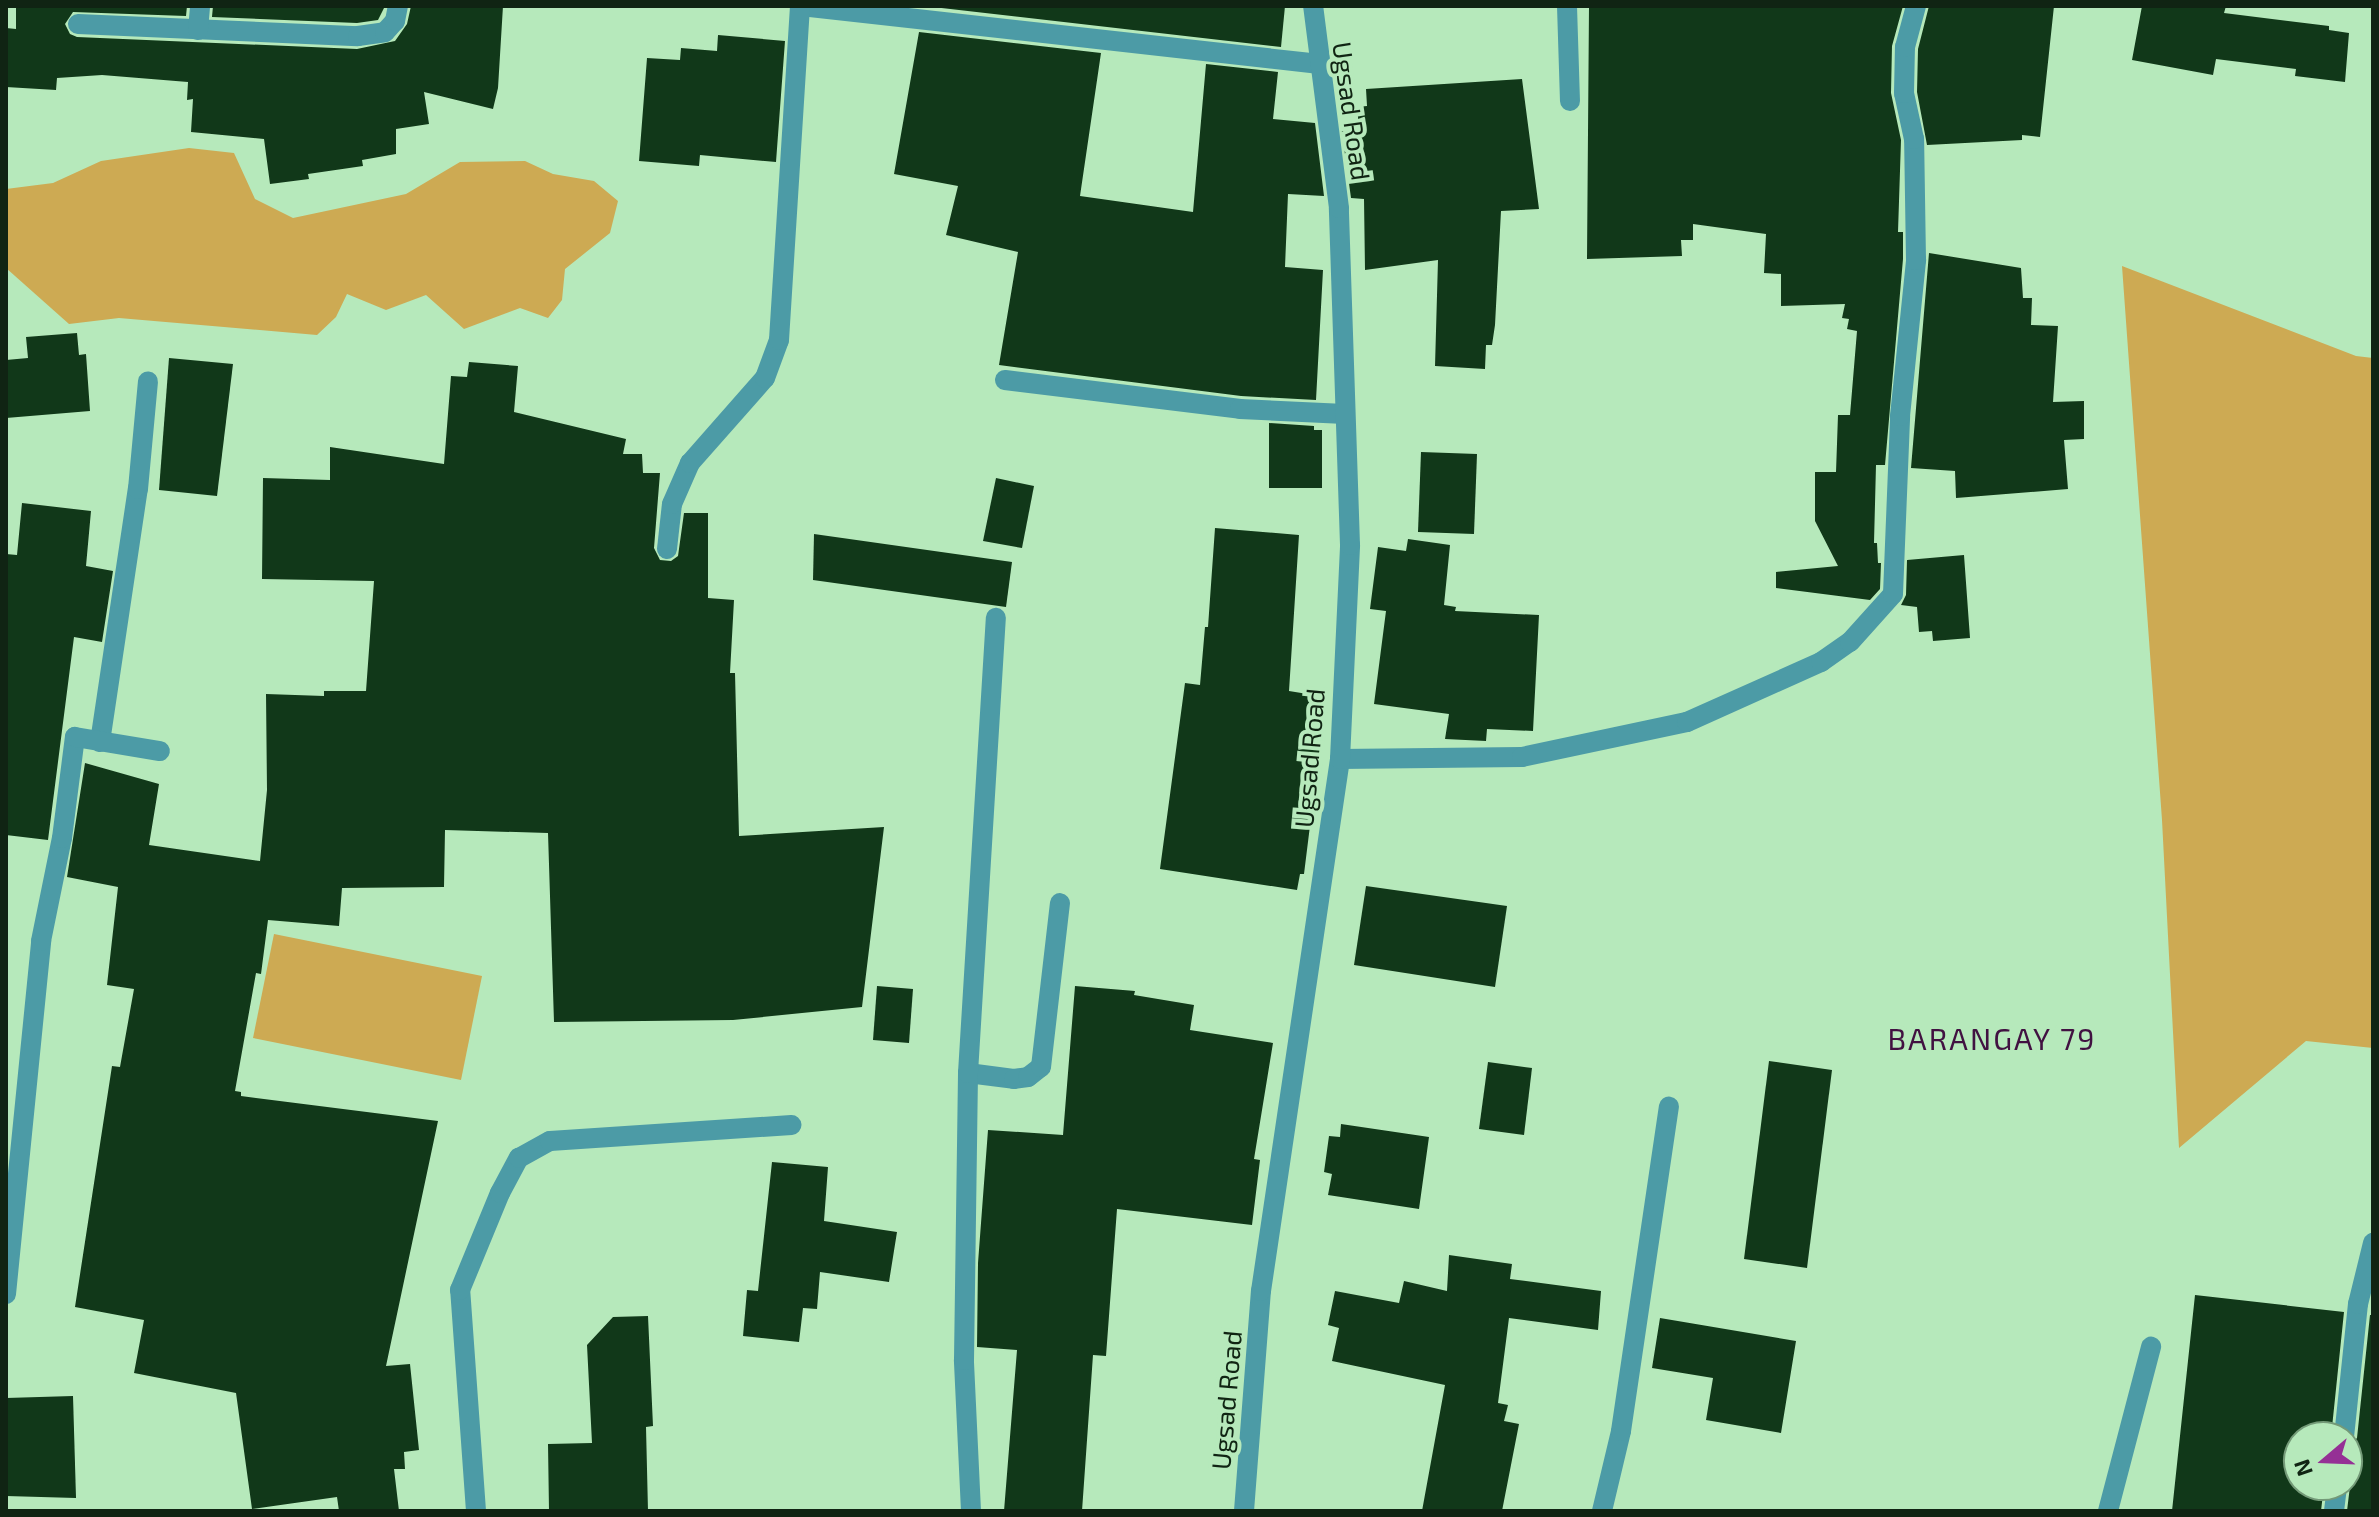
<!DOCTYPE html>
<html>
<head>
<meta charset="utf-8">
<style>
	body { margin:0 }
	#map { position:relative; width:2379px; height:1517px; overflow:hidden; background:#b6e9bb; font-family:"Exo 2",sans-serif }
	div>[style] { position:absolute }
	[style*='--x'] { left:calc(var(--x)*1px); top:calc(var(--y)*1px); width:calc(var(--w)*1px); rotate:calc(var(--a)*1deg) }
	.green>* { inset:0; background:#cdaa53 }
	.building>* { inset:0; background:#113819 }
	.service>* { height:20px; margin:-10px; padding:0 10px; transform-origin:10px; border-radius:10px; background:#4c9ba6 }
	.minor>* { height:20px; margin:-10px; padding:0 10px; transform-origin:10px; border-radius:10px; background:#4c9ba6 }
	span { translate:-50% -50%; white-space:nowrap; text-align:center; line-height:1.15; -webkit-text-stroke:8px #b6e9bb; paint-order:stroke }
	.street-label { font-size:26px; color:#102413 }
	.quarter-label { font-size:30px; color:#411141; letter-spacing:2px }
	.frame { position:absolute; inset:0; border:8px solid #102413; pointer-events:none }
	.north { position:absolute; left:2283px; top:1421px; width:80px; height:80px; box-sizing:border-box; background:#b6e9bb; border:2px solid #749a78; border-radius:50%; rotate:251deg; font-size:22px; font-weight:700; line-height:32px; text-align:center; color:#102413 }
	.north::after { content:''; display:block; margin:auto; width:28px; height:36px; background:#953095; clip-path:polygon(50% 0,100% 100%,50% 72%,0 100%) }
</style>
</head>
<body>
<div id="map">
	<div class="green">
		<div style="clip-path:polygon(189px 148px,234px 153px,255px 199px,293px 218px,406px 194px,460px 162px,525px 161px,553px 174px,594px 181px,618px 201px,610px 233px,565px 269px,562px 300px,548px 318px,520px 308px,464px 329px,426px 295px,386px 310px,347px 294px,336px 317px,317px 335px,119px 318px,69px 324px,6px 268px,6px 189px,53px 183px,101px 161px)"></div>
		<div style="clip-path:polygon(2122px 266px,2356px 356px,2373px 358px,2373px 1048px,2306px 1041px,2179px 1148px,2162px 820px)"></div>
		<div style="clip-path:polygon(274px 934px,482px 976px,461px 1080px,253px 1038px)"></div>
	</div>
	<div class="building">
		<div style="clip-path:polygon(16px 6px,187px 6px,186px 16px,73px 12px,65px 24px,70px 34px,77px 37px,357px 49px,395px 41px,407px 24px,411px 6px,503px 6px,498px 88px,493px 109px,424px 92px,429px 124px,396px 129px,396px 154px,362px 160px,363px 166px,308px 174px,309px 179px,270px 184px,264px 139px,191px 132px,193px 99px,187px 100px,188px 82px,102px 75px,57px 78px,56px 90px,6px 87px,6px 28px,16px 29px)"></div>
		<div style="clip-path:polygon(213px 6px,385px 6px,378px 20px,357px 23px,212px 17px)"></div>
		<div style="clip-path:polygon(924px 6px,1285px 6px,1281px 47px)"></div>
		<div style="clip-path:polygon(1589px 6px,1903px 6px,1892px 46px,1891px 93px,1901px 140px,1898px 232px,1903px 232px,1903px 259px,1885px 465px,1876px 465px,1874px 543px,1877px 543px,1878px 563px,1881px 563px,1880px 589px,1870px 600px,1776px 588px,1776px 572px,1838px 566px,1815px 521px,1815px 472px,1836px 472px,1838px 415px,1850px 415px,1857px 331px,1847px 329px,1849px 319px,1842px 318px,1845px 304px,1781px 306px,1781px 274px,1764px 273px,1766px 234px,1693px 224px,1693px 240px,1681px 240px,1682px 256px,1587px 259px)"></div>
		<div style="clip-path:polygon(1929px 6px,2054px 6px,2040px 137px,2022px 135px,2022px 140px,1927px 145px,1917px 92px,1918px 49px)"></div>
		<div style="clip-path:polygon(2142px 6px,2226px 6px,2224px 13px,2329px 26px,2329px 30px,2349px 33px,2345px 82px,2295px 76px,2296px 69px,2216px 59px,2213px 75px,2132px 60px)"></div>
		<div style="clip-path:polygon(919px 32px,1101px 53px,1080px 196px,1193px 212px,1206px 64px,1278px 72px,1273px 119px,1315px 123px,1324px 196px,1288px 194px,1285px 267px,1323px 270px,1316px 400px,1241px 396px,999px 365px,1018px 252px,946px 235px,958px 186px,894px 174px)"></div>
		<div style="clip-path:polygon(718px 35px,785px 41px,776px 162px,700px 155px,699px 166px,639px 161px,647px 58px,680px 60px,681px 48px,717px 51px)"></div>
		<div style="clip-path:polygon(1522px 79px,1539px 209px,1501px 211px,1495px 325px,1492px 345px,1486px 345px,1485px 369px,1435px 366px,1438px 260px,1365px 270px,1364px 199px,1351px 198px,1341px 125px,1359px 127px,1357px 107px,1367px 106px,1366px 89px)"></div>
		<div style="clip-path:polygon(1929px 253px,2021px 268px,2023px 298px,2032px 298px,2031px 325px,2058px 326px,2053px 402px,2084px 401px,2084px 439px,2064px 440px,2068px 489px,1956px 498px,1955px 471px,1911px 468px)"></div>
		<div style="clip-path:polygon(77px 333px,79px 355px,86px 354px,90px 411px,6px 418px,6px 360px,28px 358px,26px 337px)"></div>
		<div style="clip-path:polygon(169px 358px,233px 364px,217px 496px,159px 490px)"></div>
		<div style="clip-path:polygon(469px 362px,518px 366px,514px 412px,626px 439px,623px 454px,642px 454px,643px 473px,660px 473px,654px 548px,660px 560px,671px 561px,678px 556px,684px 513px,708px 513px,708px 598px,734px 600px,730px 673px,735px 673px,739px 836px,884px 827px,862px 1007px,733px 1020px,554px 1022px,548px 833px,445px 830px,444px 887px,342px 888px,339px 926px,268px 920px,261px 974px,256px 973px,235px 1091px,241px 1092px,241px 1096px,438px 1121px,386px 1366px,410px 1364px,419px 1450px,404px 1452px,405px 1469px,394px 1469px,399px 1511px,339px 1511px,337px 1497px,252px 1509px,236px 1393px,134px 1373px,144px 1320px,75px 1307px,112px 1066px,120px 1067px,134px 989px,107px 985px,118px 887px,67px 877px,85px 763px,159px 784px,149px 845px,260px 861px,267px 790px,266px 694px,324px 696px,324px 691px,366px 691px,374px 581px,262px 579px,263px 478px,330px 480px,330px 447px,444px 464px,451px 376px,467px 377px)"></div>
		<div style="clip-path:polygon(1269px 423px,1314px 426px,1314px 430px,1322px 430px,1322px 488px,1269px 488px)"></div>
		<div style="clip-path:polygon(1421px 452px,1477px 454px,1474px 534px,1418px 532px)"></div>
		<div style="clip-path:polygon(996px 478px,1034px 486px,1022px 548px,983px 541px)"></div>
		<div style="clip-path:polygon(22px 503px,91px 511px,86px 566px,113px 571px,102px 642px,74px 637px,48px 840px,6px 835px,6px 554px,17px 555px)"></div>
		<div style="clip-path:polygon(1215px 528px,1299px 535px,1289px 691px,1326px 697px,1304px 874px,1300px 874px,1297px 890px,1160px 869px,1185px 683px,1200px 685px,1205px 627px,1208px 627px)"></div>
		<div style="clip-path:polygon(814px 534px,1012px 562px,1006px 607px,813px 580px)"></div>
		<div style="clip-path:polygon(1408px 539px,1450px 545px,1444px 605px,1456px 607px,1455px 611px,1539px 615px,1533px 731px,1487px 729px,1486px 741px,1445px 739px,1449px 714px,1374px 704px,1386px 611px,1370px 609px,1378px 547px,1406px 551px)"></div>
		<div style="clip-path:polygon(1964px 555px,1970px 638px,1933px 641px,1932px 631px,1919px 632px,1917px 607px,1901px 605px,1906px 595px,1907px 560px)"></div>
		<div style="clip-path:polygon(1366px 886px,1507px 906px,1495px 987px,1354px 965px)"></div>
		<div style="clip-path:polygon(877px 986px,913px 989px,909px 1043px,873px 1040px)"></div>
		<div style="clip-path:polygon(1075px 986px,1135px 991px,1134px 995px,1194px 1005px,1190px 1030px,1273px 1043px,1254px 1159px,1260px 1160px,1252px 1225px,1117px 1209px,1106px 1356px,1093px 1355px,1082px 1511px,1004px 1511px,1017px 1350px,977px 1347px,978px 1263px,988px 1130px,1063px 1135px)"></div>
		<div style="clip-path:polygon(1769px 1061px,1832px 1070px,1807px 1268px,1744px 1259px)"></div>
		<div style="clip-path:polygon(1488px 1062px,1532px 1068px,1524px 1135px,1479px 1129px)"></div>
		<div style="clip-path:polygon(1341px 1124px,1429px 1137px,1419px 1209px,1328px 1195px,1332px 1174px,1324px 1172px,1329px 1136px,1340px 1137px)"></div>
		<div style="clip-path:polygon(772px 1162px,828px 1167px,824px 1221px,897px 1232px,889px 1282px,820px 1272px,817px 1309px,803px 1308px,799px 1342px,743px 1336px,747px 1290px,758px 1291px)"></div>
		<div style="clip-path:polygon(1449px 1255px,1512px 1264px,1510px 1279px,1601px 1291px,1598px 1330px,1509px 1318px,1498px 1403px,1508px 1405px,1504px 1421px,1519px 1424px,1502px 1511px,1422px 1511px,1445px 1385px,1332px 1361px,1339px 1328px,1328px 1325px,1335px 1291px,1399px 1303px,1404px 1281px,1447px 1291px)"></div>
		<div style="clip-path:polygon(2195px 1295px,2344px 1312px,2331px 1437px,2299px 1437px,2299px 1485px,2324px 1485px,2321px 1511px,2172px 1511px)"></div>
		<div style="clip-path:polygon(2370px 1315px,2373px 1315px,2373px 1511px,2347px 1511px,2350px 1486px,2347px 1449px,2357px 1438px)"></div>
		<div style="clip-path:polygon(648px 1316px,653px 1426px,646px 1427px,648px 1511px,549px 1511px,548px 1444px,592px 1443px,587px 1345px,613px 1317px)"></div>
		<div style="clip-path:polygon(1660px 1318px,1796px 1341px,1781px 1433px,1706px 1420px,1713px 1378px,1652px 1368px)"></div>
		<div style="clip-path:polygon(73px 1396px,76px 1498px,6px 1496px,6px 1398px)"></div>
	</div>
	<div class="service">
		<div style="--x:801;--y:6;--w:522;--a:6.38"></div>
		<div style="--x:1567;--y:6;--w:95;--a:88.2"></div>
		<div style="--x:78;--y:24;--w:280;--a:2.5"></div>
		<div style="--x:358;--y:36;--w:27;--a:-8"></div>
		<div style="--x:385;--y:32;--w:15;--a:-48"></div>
		<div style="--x:395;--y:21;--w:15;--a:-79"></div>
		<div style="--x:198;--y:30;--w:24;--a:-85"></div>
		<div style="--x:1005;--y:380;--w:237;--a:7"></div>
		<div style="--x:1240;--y:409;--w:105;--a:2.7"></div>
		<div style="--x:667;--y:549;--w:45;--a:-83.7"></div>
		<div style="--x:672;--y:504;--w:45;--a:-66.3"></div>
		<div style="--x:690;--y:463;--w:113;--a:-48.6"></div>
		<div style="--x:765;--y:378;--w:40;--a:-69.8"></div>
		<div style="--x:779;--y:340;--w:335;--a:-86.4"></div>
		<div style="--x:1340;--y:759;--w:182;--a:-0.6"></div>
		<div style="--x:1522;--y:757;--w:169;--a:-12"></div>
		<div style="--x:1687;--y:722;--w:147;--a:-24.1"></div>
		<div style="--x:1821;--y:662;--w:35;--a:-35"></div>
		<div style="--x:1850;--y:642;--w:64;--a:-48.1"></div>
		<div style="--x:1893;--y:594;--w:178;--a:-87.7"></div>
		<div style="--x:1900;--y:416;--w:157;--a:-84.1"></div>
		<div style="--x:1916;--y:260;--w:121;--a:-90.9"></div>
		<div style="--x:1914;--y:139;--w:47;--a:-102.3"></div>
		<div style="--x:1904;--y:93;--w:46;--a:-88.8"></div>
		<div style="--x:1905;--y:47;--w:42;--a:-75"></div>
		<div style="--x:968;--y:1073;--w:46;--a:7.4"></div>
		<div style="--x:1014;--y:1079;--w:14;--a:-8"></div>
		<div style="--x:1028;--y:1077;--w:16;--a:-38"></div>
		<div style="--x:1041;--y:1067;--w:165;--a:-83.4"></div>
		<div style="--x:2344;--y:1437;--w:134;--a:-84"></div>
		<div style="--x:2358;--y:1304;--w:63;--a:-76.2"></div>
		<div style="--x:2108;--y:1511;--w:170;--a:-75.3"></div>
		<div style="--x:2334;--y:1511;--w:26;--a:-83"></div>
	</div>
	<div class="minor">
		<div style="--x:100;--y:742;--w:256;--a:-81.5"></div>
		<div style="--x:138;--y:489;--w:108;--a:-84.7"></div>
		<div style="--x:6;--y:1294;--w:355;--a:-84.3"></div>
		<div style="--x:41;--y:941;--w:105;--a:-78.5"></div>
		<div style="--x:62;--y:838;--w:102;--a:-82.7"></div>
		<div style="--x:75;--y:737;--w:86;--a:9.4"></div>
		<div style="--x:476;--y:1511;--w:222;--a:-94.1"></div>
		<div style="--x:460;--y:1290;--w:105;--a:-67.6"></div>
		<div style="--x:500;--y:1193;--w:40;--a:-62"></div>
		<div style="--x:519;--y:1158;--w:35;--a:-29"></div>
		<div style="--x:550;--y:1141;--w:242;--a:-3.8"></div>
		<div style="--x:971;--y:1511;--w:151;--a:-92.7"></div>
		<div style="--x:964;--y:1360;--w:287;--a:-89.2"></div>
		<div style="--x:968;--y:1073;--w:456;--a:-86.5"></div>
		<div style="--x:1244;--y:1511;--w:221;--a:-85.6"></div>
		<div style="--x:1261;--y:1291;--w:538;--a:-81.55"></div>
		<div style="--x:1340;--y:759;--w:214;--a:-87.3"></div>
		<div style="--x:1350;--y:545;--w:337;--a:-91.9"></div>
		<div style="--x:1339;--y:208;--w:204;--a:-97.3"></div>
		<div style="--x:1602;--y:1511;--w:82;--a:-76.6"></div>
		<div style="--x:1621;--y:1431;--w:328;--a:-81.6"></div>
	</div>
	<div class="street-label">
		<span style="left:1352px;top:111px;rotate:82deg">Ugsad Road</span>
		<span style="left:1309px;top:758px;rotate:-85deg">Ugsad Road</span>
		<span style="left:1226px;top:1400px;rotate:-85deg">Ugsad Road</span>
	</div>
	<div class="quarter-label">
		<span style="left:1992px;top:1038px">BARANGAY 79</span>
	</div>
	<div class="frame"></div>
	<div class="north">N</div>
</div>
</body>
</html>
